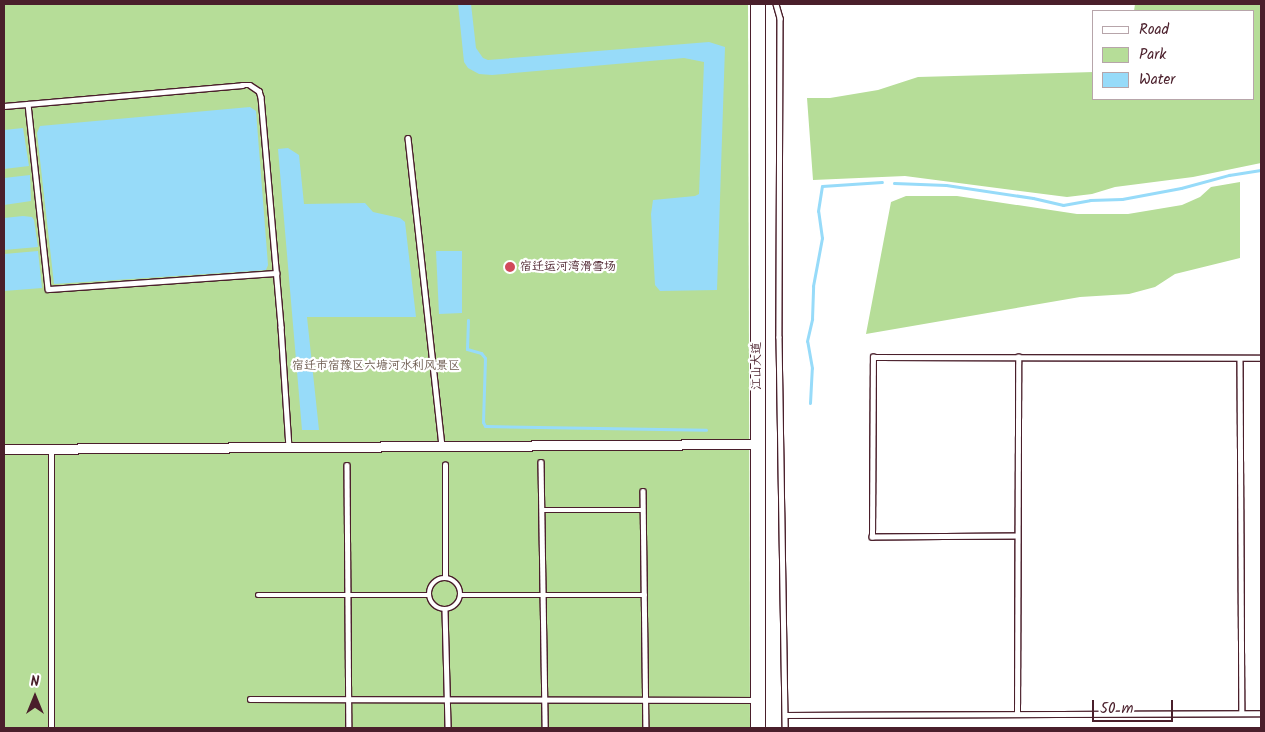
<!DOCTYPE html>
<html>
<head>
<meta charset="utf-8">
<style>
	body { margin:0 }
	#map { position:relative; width:1265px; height:732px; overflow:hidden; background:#fff; font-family:Kalam,"LXGW WenKai TC",sans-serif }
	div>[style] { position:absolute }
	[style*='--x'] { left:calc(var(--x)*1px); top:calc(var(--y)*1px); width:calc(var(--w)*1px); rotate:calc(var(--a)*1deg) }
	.green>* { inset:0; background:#b6dd98 }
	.water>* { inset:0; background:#97dbf9 }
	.stream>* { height:3px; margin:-1.5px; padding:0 1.5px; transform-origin:1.5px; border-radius:1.5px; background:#97dbf9 }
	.roads { filter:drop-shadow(1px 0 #4a1f2b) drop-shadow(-1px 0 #4a1f2b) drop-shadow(0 1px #4a1f2b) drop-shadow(0 -1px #4a1f2b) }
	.lane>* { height:4.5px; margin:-2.25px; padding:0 2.25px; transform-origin:2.25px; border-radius:2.25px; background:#fff }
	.lane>.ring { margin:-2.25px; padding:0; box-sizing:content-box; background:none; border:4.5px solid #fff; border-radius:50% }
	.street>* { height:9px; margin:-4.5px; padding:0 4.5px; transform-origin:4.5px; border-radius:4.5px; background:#fff }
	.secondary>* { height:14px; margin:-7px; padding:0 7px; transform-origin:7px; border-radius:7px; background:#fff }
	.dots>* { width:14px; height:14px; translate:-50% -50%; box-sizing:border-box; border:2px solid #fff; border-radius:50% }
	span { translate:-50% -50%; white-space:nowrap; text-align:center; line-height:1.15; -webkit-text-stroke:4.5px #fff; paint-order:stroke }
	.poi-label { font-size:12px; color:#4a1f2b }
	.left { translate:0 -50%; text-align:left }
	.park-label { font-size:12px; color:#6a584c }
	.street-label { font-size:12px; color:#4a1f2b }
	.frame { position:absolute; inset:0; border:5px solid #4a1f2b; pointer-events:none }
	.legend { position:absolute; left:1092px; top:10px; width:162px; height:90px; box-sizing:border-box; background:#fff; border:1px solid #b7a5aa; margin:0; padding:6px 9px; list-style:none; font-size:15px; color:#4a1f2b }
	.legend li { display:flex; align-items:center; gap:10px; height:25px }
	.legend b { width:25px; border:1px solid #b7a5aa }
	.north { position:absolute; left:10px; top:672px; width:50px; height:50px; -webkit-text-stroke:4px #fff; paint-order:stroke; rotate:0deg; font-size:14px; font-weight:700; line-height:20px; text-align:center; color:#4a1f2b }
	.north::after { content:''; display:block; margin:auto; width:18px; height:22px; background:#4a1f2b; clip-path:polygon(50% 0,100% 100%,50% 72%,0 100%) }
	.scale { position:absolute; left:1092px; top:700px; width:81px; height:22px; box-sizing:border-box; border:2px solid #4a1f2b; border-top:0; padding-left:6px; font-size:15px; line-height:18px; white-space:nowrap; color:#4a1f2b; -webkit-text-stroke:4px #fff; paint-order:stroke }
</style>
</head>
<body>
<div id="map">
	<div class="green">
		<div style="clip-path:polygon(4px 4px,748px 4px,750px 728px,4px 728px)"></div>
		<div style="clip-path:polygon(1135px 4px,1261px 4px,1261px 163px,1193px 177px,1115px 187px,1092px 194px,1067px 197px,905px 176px,813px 180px,807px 98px,830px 98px,878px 90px,918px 77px,1094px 72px,1094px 99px,1254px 99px,1254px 11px,1134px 11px)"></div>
		<div style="clip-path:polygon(1240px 182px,1240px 258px,1175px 274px,1155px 287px,1129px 294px,1080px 297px,866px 334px,891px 202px,906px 196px,957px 196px,1077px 214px,1128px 214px,1182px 205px,1200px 197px,1211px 187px)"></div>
	</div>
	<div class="water">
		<div style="clip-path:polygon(458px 4px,471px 4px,476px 48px,483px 58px,488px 60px,709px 42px,725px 47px,717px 290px,660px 291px,655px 285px,651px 214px,653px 200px,695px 196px,699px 194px,704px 62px,684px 58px,492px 75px,479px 74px,468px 68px,464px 62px)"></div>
		<div style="clip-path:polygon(250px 107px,256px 111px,268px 265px,266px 270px,54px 284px,37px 133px,40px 126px)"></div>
		<div style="clip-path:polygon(23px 128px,29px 166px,4px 169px,4px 130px)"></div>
		<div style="clip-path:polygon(288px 148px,299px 155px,304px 204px,365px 203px,373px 212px,400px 218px,405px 222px,416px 317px,307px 317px,319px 430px,302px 430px,278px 149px)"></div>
		<div style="clip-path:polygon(30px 175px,31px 201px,4px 205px,4px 178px)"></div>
		<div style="clip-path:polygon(23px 216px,32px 217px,34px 220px,38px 247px,4px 250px,4px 218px)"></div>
		<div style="clip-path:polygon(38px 251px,42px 288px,4px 291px,4px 254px)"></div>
		<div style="clip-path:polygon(436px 251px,462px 251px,462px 313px,439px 314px)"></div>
	</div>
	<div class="stream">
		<div style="--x:894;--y:183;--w:52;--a:2.2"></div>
		<div style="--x:946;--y:185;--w:88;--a:8.5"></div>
		<div style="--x:1033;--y:198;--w:31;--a:13"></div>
		<div style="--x:1063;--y:205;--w:27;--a:-10"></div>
		<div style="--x:1090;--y:200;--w:32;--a:-2"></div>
		<div style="--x:1122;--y:199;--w:60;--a:-10.6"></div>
		<div style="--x:1181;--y:188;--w:50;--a:-15.2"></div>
		<div style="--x:1229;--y:175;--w:32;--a:-9"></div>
		<div style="--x:468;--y:320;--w:29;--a:92"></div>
		<div style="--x:467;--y:349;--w:15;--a:16"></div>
		<div style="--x:481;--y:353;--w:6;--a:51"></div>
		<div style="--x:485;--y:358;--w:64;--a:91.8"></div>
		<div style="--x:483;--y:422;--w:4;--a:63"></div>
		<div style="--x:485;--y:426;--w:221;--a:1"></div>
		<div style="--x:810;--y:403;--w:35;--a:-87"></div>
		<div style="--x:812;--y:368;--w:27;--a:-100"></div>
		<div style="--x:807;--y:341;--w:23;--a:-77"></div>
		<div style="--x:812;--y:319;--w:33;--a:-88"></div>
		<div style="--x:813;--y:286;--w:49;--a:-79.4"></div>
		<div style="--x:822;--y:238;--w:27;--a:-98"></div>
		<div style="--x:818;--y:211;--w:25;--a:-81"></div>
		<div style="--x:822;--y:186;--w:60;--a:-3.8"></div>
	</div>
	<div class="roads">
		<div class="lane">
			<div style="--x:776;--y:4;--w:15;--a:74"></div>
			<div style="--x:780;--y:18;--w:319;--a:90.2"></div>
			<div style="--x:779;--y:337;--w:391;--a:89.1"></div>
			<div style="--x:28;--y:104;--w:186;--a:83.8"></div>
			<div style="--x:48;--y:289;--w:229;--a:-4"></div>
			<div style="--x:4;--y:106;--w:239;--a:-5"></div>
			<div style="--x:242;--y:85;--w:8;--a:0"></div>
			<div style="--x:250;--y:85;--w:11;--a:34"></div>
			<div style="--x:259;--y:91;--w:6;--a:72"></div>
			<div style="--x:261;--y:97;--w:231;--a:85"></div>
			<div style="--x:281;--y:327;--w:120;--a:86.2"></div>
			<div style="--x:408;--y:138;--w:310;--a:83.7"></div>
			<div style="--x:1240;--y:358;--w:355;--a:89.7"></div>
			<div style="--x:541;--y:462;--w:266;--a:89.1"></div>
			<div style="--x:347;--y:465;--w:263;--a:89.6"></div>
			<div style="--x:643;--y:491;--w:237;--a:89.3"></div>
			<div style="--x:542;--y:510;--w:101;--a:0"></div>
			<div style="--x:1017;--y:536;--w:145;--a:179.6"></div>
			<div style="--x:872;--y:537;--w:180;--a:-89.7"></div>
			<div style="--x:873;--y:357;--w:388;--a:0.1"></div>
			<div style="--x:445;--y:577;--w:112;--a:-90"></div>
			<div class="ring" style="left:429px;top:578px;width:27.5px;height:27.5px"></div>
			<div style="--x:258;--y:595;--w:171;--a:0"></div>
			<div style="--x:461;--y:595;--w:184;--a:0"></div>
			<div style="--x:445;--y:610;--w:118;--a:88.5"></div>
			<div style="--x:250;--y:699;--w:506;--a:0.11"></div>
			<div style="--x:1017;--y:714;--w:357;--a:-89.8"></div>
			<div style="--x:785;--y:715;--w:476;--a:-0.2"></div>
			<div style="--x:51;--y:728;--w:279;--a:-90"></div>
		</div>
		<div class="street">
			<div style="--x:4;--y:449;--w:752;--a:-0.38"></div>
		</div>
		<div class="secondary">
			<div style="--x:758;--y:728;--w:724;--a:-90"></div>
		</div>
	</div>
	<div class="dots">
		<div style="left:510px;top:267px;background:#d1495b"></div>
	</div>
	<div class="poi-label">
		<span class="left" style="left:520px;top:267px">宿迁运河湾滑雪场</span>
	</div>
	<div class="park-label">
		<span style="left:376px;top:366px">宿迁市宿豫区六塘河水利风景区</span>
	</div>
	<div class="street-label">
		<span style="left:757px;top:366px;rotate:-90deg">江山大道</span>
	</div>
	<div class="frame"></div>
	<ul class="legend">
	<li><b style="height:6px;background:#fff"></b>Road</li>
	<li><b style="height:14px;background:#b6dd98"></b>Park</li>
	<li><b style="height:14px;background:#97dbf9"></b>Water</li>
	</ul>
	<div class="north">N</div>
	<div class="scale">50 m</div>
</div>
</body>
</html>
